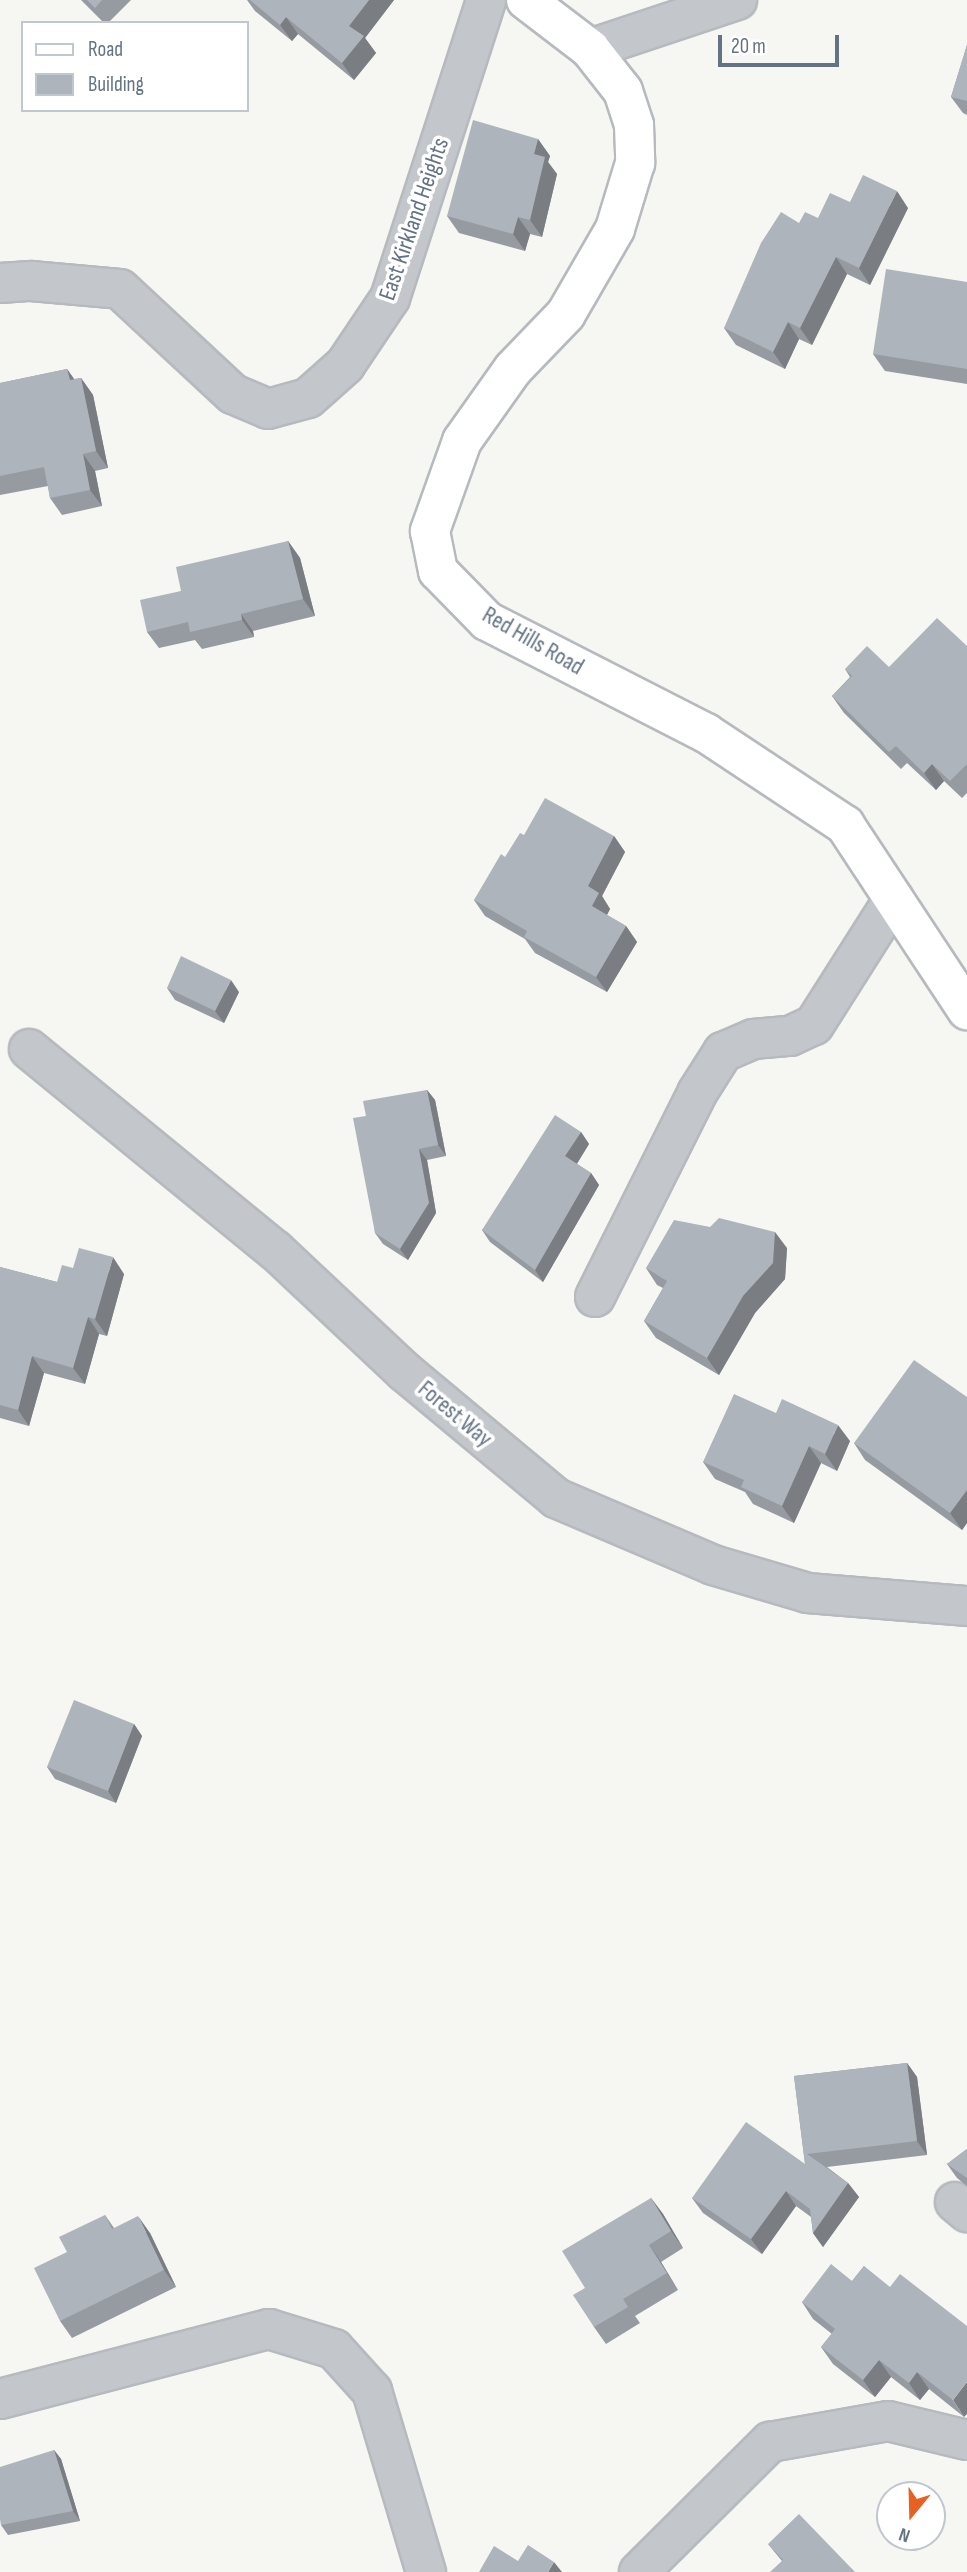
<!DOCTYPE html>
<html>
<head>
<meta charset="utf-8">
<style>
	body { margin:0 }
	#map { position:relative; width:967px; height:2572px; overflow:hidden; background:#f6f6f2; font-family:"Sofia Sans Condensed",sans-serif }
	div>[style] { position:absolute }
	[style*='--x'] { left:calc(var(--x)*1px); top:calc(var(--y)*1px); width:calc(var(--w)*1px); rotate:calc(var(--a)*1deg) }
	.roads { filter:drop-shadow(2px 0 #b6babe) drop-shadow(-2px 0 #b6babe) drop-shadow(0 2px #b6babe) drop-shadow(0 -2px #b6babe) }
	.minor>* { height:38px; margin:-19px; padding:0 19px; transform-origin:19px; border-radius:19px; background:#c3c6ca }
	.major>* { height:38px; margin:-19px; padding:0 19px; transform-origin:19px; border-radius:19px; background:#fff }
	.wall>* { inset:0; background:#969ba1 }
	.shaded-wall>* { inset:0; background:#7a7e83 }
	.building>* { inset:0; background:#aeb4bb }
	span { translate:-50% -50%; white-space:nowrap; text-align:center; line-height:1.15; -webkit-text-stroke:7px #fff; paint-order:stroke }
	.street-label { font-size:24px; color:#647384 }
	.legend { position:absolute; left:21px; top:21px; width:228px; height:91px; box-sizing:border-box; background:#fff; border:2px solid #c1c7ce; margin:0; padding:9px 12px; list-style:none; font-size:21px; color:#647384 }
	.legend li { display:flex; align-items:center; gap:14px; height:35px }
	.legend b { width:35px; border:2px solid #c1c7ce }
	.north { position:absolute; left:876px; top:2481px; width:70px; height:70px; box-sizing:border-box; background:#fff; border:2px solid #c1c7ce; border-radius:50%; rotate:199deg; font-size:19px; font-weight:700; line-height:28px; text-align:center; color:#647384 }
	.north::after { content:''; display:block; margin:auto; width:24px; height:32px; background:#e76222; clip-path:polygon(50% 0,100% 100%,50% 72%,0 100%) }
	.scale { position:absolute; left:718px; top:35px; width:121px; height:32px; box-sizing:border-box; border:4px solid #647384; border-top:0; padding-left:9px; font-size:21px; line-height:24px; white-space:nowrap; color:#647384; -webkit-text-stroke:5px #fff; paint-order:stroke }
</style>
</head>
<body>
<div id="map">
	<div class="roads">
		<div class="minor">
			<div style="--x:590;--y:49;--w:155;--a:-18.4"></div>
			<div style="--x:0;--y:283;--w:31;--a:-4"></div>
			<div style="--x:31;--y:281;--w:89;--a:5.1"></div>
			<div style="--x:120;--y:289;--w:154;--a:42.9"></div>
			<div style="--x:233;--y:394;--w:38;--a:23"></div>
			<div style="--x:268;--y:409;--w:41;--a:-15.4"></div>
			<div style="--x:308;--y:398;--w:50;--a:-41.7"></div>
			<div style="--x:345;--y:365;--w:81;--a:-56.1"></div>
			<div style="--x:390;--y:298;--w:313;--a:-72.1"></div>
			<div style="--x:29;--y:1049;--w:318;--a:39.3"></div>
			<div style="--x:275;--y:1250;--w:178;--a:43.2"></div>
			<div style="--x:405;--y:1372;--w:197;--a:39.8"></div>
			<div style="--x:556;--y:1498;--w:171;--a:23.1"></div>
			<div style="--x:713;--y:1565;--w:99;--a:16.4"></div>
			<div style="--x:808;--y:1593;--w:160;--a:4.7"></div>
			<div style="--x:595;--y:1297;--w:228;--a:-63.4"></div>
			<div style="--x:697;--y:1093;--w:49;--a:-57.6"></div>
			<div style="--x:723;--y:1052;--w:33;--a:-23"></div>
			<div style="--x:753;--y:1039;--w:37;--a:-5"></div>
			<div style="--x:790;--y:1036;--w:26;--a:-25"></div>
			<div style="--x:814;--y:1025;--w:149;--a:-57.6"></div>
			<div style="--x:955;--y:2202;--w:16;--a:40"></div>
			<div style="--x:0;--y:2399;--w:278;--a:-14.6"></div>
			<div style="--x:269;--y:2329;--w:68;--a:17.1"></div>
			<div style="--x:334;--y:2349;--w:57;--a:47.9"></div>
			<div style="--x:372;--y:2391;--w:189;--a:73.4"></div>
			<div style="--x:639;--y:2572;--w:185;--a:-44.8"></div>
			<div style="--x:770;--y:2442;--w:120;--a:-10.1"></div>
			<div style="--x:888;--y:2421;--w:81;--a:13.5"></div>
		</div>
		<div class="major">
			<div style="--x:526;--y:0;--w:81;--a:37.4"></div>
			<div style="--x:590;--y:49;--w:53;--a:51.8"></div>
			<div style="--x:623;--y:91;--w:36;--a:72"></div>
			<div style="--x:634;--y:125;--w:38;--a:88"></div>
			<div style="--x:635;--y:163;--w:69;--a:106.9"></div>
			<div style="--x:615;--y:229;--w:98;--a:120"></div>
			<div style="--x:566;--y:314;--w:76;--a:133.9"></div>
			<div style="--x:513;--y:369;--w:88;--a:125.3"></div>
			<div style="--x:462;--y:441;--w:96;--a:109.6"></div>
			<div style="--x:430;--y:531;--w:41;--a:78.7"></div>
			<div style="--x:438;--y:571;--w:70;--a:45.6"></div>
			<div style="--x:487;--y:621;--w:246;--a:27.1"></div>
			<div style="--x:706;--y:733;--w:167;--a:33.5"></div>
			<div style="--x:845;--y:825;--w:222;--a:56.6"></div>
		</div>
	</div>
	<div class="wall">
		<div style="clip-path:polygon(81px 0,131px 0,108px 23px,104px 23px)"></div>
		<div style="clip-path:polygon(247px 0,394px 0,365px 38px,376px 53px,354px 80px,298px 34px,292px 41px,255px 11px)"></div>
		<div style="clip-path:polygon(967px 45px,967px 115px,963px 113px,951px 97px)"></div>
		<div style="clip-path:polygon(538px 139px,550px 156px,548px 162px,557px 174px,542px 237px,530px 234px,525px 251px,459px 233px,447px 216px)"></div>
		<div style="clip-path:polygon(850px 202px,908px 208px,870px 285px,847px 274px,812px 345px,799px 339px,785px 369px,736px 345px,724px 328px,799px 223px,818px 218px)"></div>
		<div style="clip-path:polygon(967px 282px,967px 384px,885px 371px,873px 354px)"></div>
		<div style="clip-path:polygon(67px 369px,74px 379px,81px 378px,93px 395px,108px 468px,95px 471px,102px 506px,62px 515px,50px 498px,48px 486px,0 495px,0 383px)"></div>
		<div style="clip-path:polygon(288px 541px,300px 558px,315px 616px,253px 631px,254px 637px,202px 649px,195px 640px,159px 648px,147px 632px,181px 591px)"></div>
		<div style="clip-path:polygon(967px 646px,967px 793px,962px 798px,944px 781px,936px 790px,907px 763px,901px 769px,844px 713px,832px 696px,850px 677px,845px 669px,889px 667px)"></div>
		<div style="clip-path:polygon(524px 835px,614px 836px,625px 852px,602px 896px,610px 909px,607px 915px,626px 926px,637px 942px,607px 992px,535px 953px,525px 939px,485px 916px,474px 900px)"></div>
		<div style="clip-path:polygon(167px 988px,239px 992px,224px 1023px,175px 1000px)"></div>
		<div style="clip-path:polygon(427px 1090px,435px 1100px,446px 1156px,427px 1160px,436px 1213px,408px 1260px,383px 1244px,375px 1233px,366px 1116px)"></div>
		<div style="clip-path:polygon(581px 1132px,589px 1144px,577px 1164px,591px 1173px,599px 1185px,543px 1282px,490px 1242px,482px 1230px)"></div>
		<div style="clip-path:polygon(787px 1248px,785px 1279px,755px 1313px,719px 1375px,656px 1338px,644px 1321px,663px 1288px,657px 1285px,646px 1268px)"></div>
		<div style="clip-path:polygon(0 1267px,57px 1282px,73px 1268px,124px 1274px,107px 1336px,99px 1334px,85px 1384px,44px 1373px,29px 1426px,0 1418px)"></div>
		<div style="clip-path:polygon(967px 1397px,967px 1523px,962px 1530px,865px 1460px,854px 1443px)"></div>
		<div style="clip-path:polygon(776px 1413px,850px 1441px,837px 1471px,821px 1463px,794px 1523px,753px 1504px,745px 1492px,715px 1479px,703px 1462px)"></div>
		<div style="clip-path:polygon(134px 1724px,142px 1736px,116px 1803px,55px 1779px,47px 1767px)"></div>
		<div style="clip-path:polygon(907px 2063px,917px 2077px,927px 2155px,827px 2167px,848px 2183px,859px 2197px,823px 2247px,813px 2233px,811px 2217px,796px 2206px,762px 2254px,703px 2213px,692px 2198px,805px 2164px,794px 2076px)"></div>
		<div style="clip-path:polygon(967px 2149px,967px 2186px,957px 2178px,947px 2164px)"></div>
		<div style="clip-path:polygon(651px 2198px,663px 2214px,683px 2248px,661px 2262px,678px 2290px,635px 2316px,640px 2323px,606px 2344px,594px 2327px,585px 2288px)"></div>
		<div style="clip-path:polygon(105px 2215px,114px 2228px,150px 2233px,176px 2287px,72px 2338px,60px 2321px,67px 2252px)"></div>
		<div style="clip-path:polygon(864px 2266px,964px 2417px,929px 2389px,920px 2400px,891px 2377px,875px 2397px,833px 2364px,821px 2347px,832px 2334px,813px 2319px,802px 2302px,852px 2281px)"></div>
		<div style="clip-path:polygon(54px 2450px,61px 2459px,80px 2521px,8px 2535px,1px 2525px)"></div>
		<div style="clip-path:polygon(768px 2544px,855px 2572px,782px 2561px)"></div>
	</div>
	<div class="shaded-wall">
		<div style="clip-path:polygon(369px 0,394px 0,365px 38px,376px 53px,354px 80px,342px 63px,349px 26px)"></div>
		<div style="clip-path:polygon(286px 17px,298px 34px,292px 41px,280px 25px)"></div>
		<div style="clip-path:polygon(538px 139px,550px 156px,548px 162px,557px 174px,542px 237px,530px 220px,534px 154px)"></div>
		<div style="clip-path:polygon(897px 191px,908px 208px,870px 285px,859px 268px)"></div>
		<div style="clip-path:polygon(518px 217px,530px 234px,525px 251px,513px 234px)"></div>
		<div style="clip-path:polygon(836px 257px,847px 274px,812px 345px,800px 328px)"></div>
		<div style="clip-path:polygon(788px 322px,799px 339px,785px 369px,773px 352px)"></div>
		<div style="clip-path:polygon(67px 369px,79px 386px,70px 380px)"></div>
		<div style="clip-path:polygon(81px 378px,93px 395px,108px 468px,96px 451px)"></div>
		<div style="clip-path:polygon(83px 454px,95px 471px,102px 506px,90px 490px)"></div>
		<div style="clip-path:polygon(288px 541px,300px 558px,315px 616px,303px 599px)"></div>
		<div style="clip-path:polygon(241px 614px,253px 631px,254px 637px,242px 620px)"></div>
		<div style="clip-path:polygon(932px 764px,944px 781px,936px 790px,924px 773px)"></div>
		<div style="clip-path:polygon(614px 836px,625px 852px,602px 896px,610px 909px,603px 922px,592px 906px,588px 886px)"></div>
		<div style="clip-path:polygon(626px 926px,637px 942px,607px 992px,596px 977px)"></div>
		<div style="clip-path:polygon(231px 980px,239px 992px,224px 1023px,215px 1011px)"></div>
		<div style="clip-path:polygon(427px 1090px,435px 1100px,446px 1156px,438px 1145px)"></div>
		<div style="clip-path:polygon(581px 1132px,589px 1144px,574px 1168px,565px 1156px)"></div>
		<div style="clip-path:polygon(419px 1149px,427px 1160px,436px 1213px,408px 1260px,400px 1249px)"></div>
		<div style="clip-path:polygon(591px 1173px,599px 1185px,543px 1282px,535px 1270px)"></div>
		<div style="clip-path:polygon(775px 1232px,787px 1248px,785px 1279px,755px 1313px,719px 1375px,707px 1358px)"></div>
		<div style="clip-path:polygon(113px 1257px,124px 1274px,107px 1336px,95px 1319px)"></div>
		<div style="clip-path:polygon(88px 1317px,99px 1334px,85px 1384px,73px 1368px)"></div>
		<div style="clip-path:polygon(32px 1356px,44px 1373px,29px 1426px,18px 1410px)"></div>
		<div style="clip-path:polygon(838px 1425px,850px 1441px,837px 1471px,825px 1454px)"></div>
		<div style="clip-path:polygon(809px 1446px,821px 1463px,794px 1523px,782px 1506px)"></div>
		<div style="clip-path:polygon(967px 1490px,967px 1523px,962px 1530px,950px 1513px)"></div>
		<div style="clip-path:polygon(134px 1724px,142px 1736px,116px 1803px,108px 1791px)"></div>
		<div style="clip-path:polygon(907px 2063px,917px 2077px,927px 2155px,917px 2141px)"></div>
		<div style="clip-path:polygon(848px 2183px,859px 2197px,823px 2247px,813px 2233px)"></div>
		<div style="clip-path:polygon(786px 2191px,796px 2206px,762px 2254px,751px 2239px)"></div>
		<div style="clip-path:polygon(651px 2198px,663px 2214px,683px 2248px,671px 2231px)"></div>
		<div style="clip-path:polygon(138px 2216px,150px 2233px,176px 2287px,164px 2270px)"></div>
		<div style="clip-path:polygon(649px 2245px,661px 2262px,678px 2290px,667px 2273px)"></div>
		<div style="clip-path:polygon(879px 2360px,891px 2377px,875px 2397px,863px 2380px)"></div>
		<div style="clip-path:polygon(917px 2372px,929px 2389px,920px 2400px,909px 2383px)"></div>
		<div style="clip-path:polygon(967px 2382px,967px 2414px,964px 2417px,953px 2400px)"></div>
		<div style="clip-path:polygon(54px 2450px,61px 2459px,80px 2521px,73px 2511px)"></div>
		<div style="clip-path:polygon(554px 2562px,562px 2572px,548px 2572px)"></div>
	</div>
	<div class="building">
		<div style="clip-path:polygon(87px 0,102px 0,95px 8px)"></div>
		<div style="clip-path:polygon(250px 0,369px 0,349px 26px,364px 36px,342px 63px,286px 17px,280px 25px)"></div>
		<div style="clip-path:polygon(967px 45px,967px 101px,951px 97px)"></div>
		<div style="clip-path:polygon(473px 120px,538px 139px,534px 154px,545px 157px,530px 220px,518px 217px,513px 234px,447px 216px)"></div>
		<div style="clip-path:polygon(863px 175px,897px 191px,859px 268px,836px 257px,800px 328px,788px 322px,773px 352px,724px 328px,761px 243px,781px 212px,799px 223px,805px 212px,818px 218px,830px 193px,850px 202px)"></div>
		<div style="clip-path:polygon(886px 269px,967px 282px,967px 369px,873px 354px)"></div>
		<div style="clip-path:polygon(67px 369px,70px 380px,81px 378px,96px 451px,83px 454px,90px 490px,50px 498px,44px 467px,0 476px,0 383px)"></div>
		<div style="clip-path:polygon(288px 541px,303px 599px,241px 614px,242px 620px,190px 632px,188px 622px,147px 632px,140px 600px,181px 591px,176px 567px)"></div>
		<div style="clip-path:polygon(937px 618px,967px 646px,967px 764px,950px 781px,932px 764px,924px 773px,896px 746px,889px 752px,832px 696px,852px 676px,845px 669px,867px 646px,889px 667px)"></div>
		<div style="clip-path:polygon(545px 798px,614px 836px,588px 886px,599px 893px,592px 906px,626px 926px,596px 977px,524px 937px,527px 931px,474px 900px,501px 854px,505px 857px,520px 833px,524px 835px)"></div>
		<div style="clip-path:polygon(181px 956px,231px 980px,215px 1011px,167px 988px)"></div>
		<div style="clip-path:polygon(427px 1090px,438px 1145px,419px 1149px,429px 1203px,400px 1249px,375px 1233px,353px 1118px,366px 1116px,363px 1101px)"></div>
		<div style="clip-path:polygon(555px 1115px,581px 1132px,565px 1156px,591px 1173px,535px 1270px,482px 1230px)"></div>
		<div style="clip-path:polygon(719px 1218px,775px 1232px,773px 1263px,743px 1296px,707px 1358px,644px 1321px,667px 1281px,646px 1268px,674px 1220px,710px 1227px)"></div>
		<div style="clip-path:polygon(79px 1248px,113px 1257px,95px 1319px,88px 1317px,73px 1368px,32px 1356px,18px 1410px,0 1405px,0 1267px,57px 1282px,62px 1265px,73px 1268px)"></div>
		<div style="clip-path:polygon(914px 1360px,967px 1397px,967px 1490px,950px 1513px,854px 1443px)"></div>
		<div style="clip-path:polygon(734px 1394px,776px 1413px,782px 1399px,838px 1425px,825px 1454px,809px 1446px,782px 1506px,741px 1487px,744px 1480px,703px 1462px)"></div>
		<div style="clip-path:polygon(74px 1700px,134px 1724px,108px 1791px,47px 1767px)"></div>
		<div style="clip-path:polygon(907px 2063px,917px 2141px,807px 2154px,848px 2183px,813px 2233px,810px 2209px,786px 2191px,751px 2239px,692px 2198px,746px 2122px,805px 2164px,794px 2076px)"></div>
		<div style="clip-path:polygon(967px 2149px,967px 2178px,947px 2164px)"></div>
		<div style="clip-path:polygon(651px 2198px,671px 2231px,649px 2245px,667px 2273px,623px 2299px,628px 2307px,594px 2327px,573px 2295px,585px 2288px,562px 2251px)"></div>
		<div style="clip-path:polygon(105px 2215px,112px 2229px,138px 2216px,164px 2270px,60px 2321px,34px 2268px,67px 2252px,59px 2237px)"></div>
		<div style="clip-path:polygon(831px 2264px,852px 2281px,864px 2266px,890px 2287px,900px 2274px,967px 2326px,967px 2382px,953px 2400px,917px 2372px,909px 2383px,879px 2360px,863px 2380px,821px 2347px,835px 2329px,802px 2302px)"></div>
		<div style="clip-path:polygon(54px 2450px,73px 2511px,1px 2525px,0 2519px,0 2467px)"></div>
		<div style="clip-path:polygon(799px 2514px,855px 2572px,770px 2572px,783px 2560px,768px 2544px)"></div>
		<div style="clip-path:polygon(528px 2545px,554px 2562px,548px 2572px,479px 2572px,494px 2546px,518px 2561px)"></div>
	</div>
	<div class="street-label">
		<span style="left:414px;top:219px;rotate:-71deg">East Kirkland Heights</span>
		<span style="left:533px;top:641px;rotate:30deg">Red Hills Road</span>
		<span style="left:455px;top:1414px;rotate:40deg">Forest Way</span>
	</div>
	<ul class="legend">
	<li><b style="height:9px;background:#fff"></b>Road</li>
	<li><b style="height:19px;background:#aeb4bb"></b>Building</li>
	</ul>
	<div class="north">N</div>
	<div class="scale">20 m</div>
</div>
</body>
</html>
